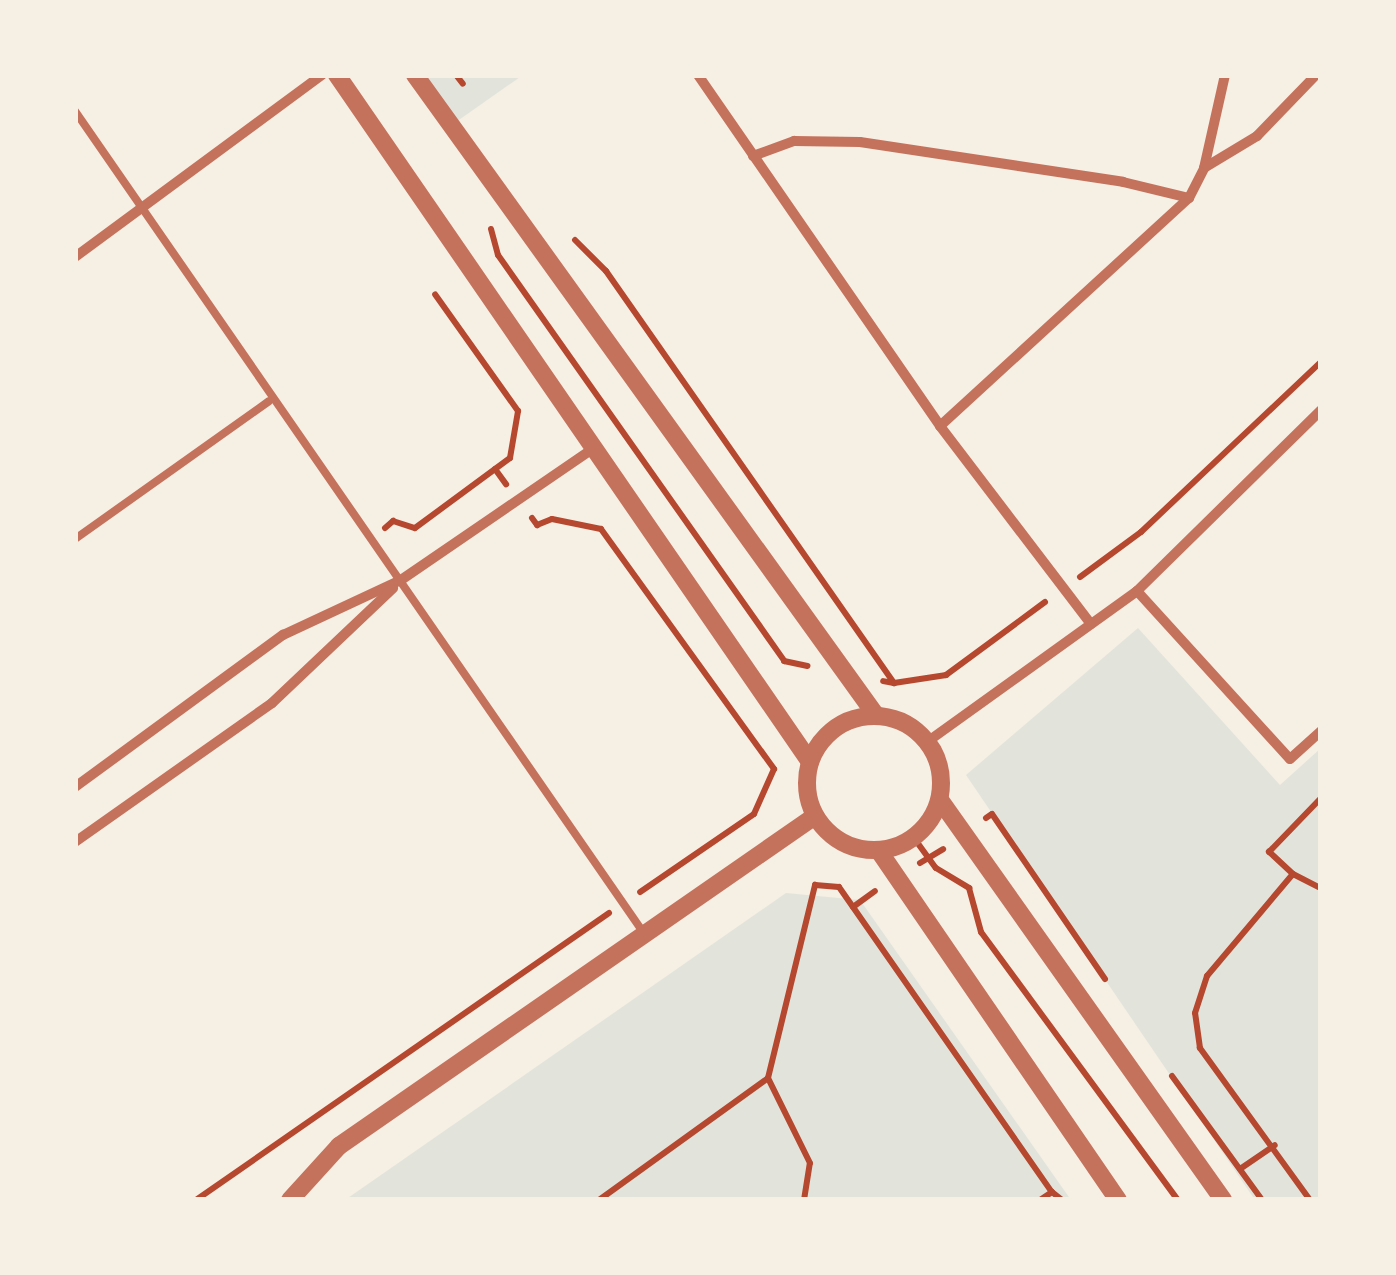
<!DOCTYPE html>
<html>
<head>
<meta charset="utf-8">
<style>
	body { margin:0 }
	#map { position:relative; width:1396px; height:1275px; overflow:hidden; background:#f6efe4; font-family:"PT Sans Narrow",sans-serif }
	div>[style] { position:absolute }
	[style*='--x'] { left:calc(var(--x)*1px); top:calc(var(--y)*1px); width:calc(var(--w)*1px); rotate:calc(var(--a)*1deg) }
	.green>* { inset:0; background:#e2e4dc }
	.path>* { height:6px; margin:-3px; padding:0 3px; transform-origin:3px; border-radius:3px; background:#b5482f }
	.service>* { height:8px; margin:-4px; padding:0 4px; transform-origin:4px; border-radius:4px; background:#c5725c }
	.minor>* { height:10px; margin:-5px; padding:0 5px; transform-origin:5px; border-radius:5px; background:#c5725c }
	.tertiary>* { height:18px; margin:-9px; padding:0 9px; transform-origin:9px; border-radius:9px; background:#c5725c }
	.tertiary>.ring { margin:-9px; padding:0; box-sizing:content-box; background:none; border:18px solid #c5725c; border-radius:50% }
	span { translate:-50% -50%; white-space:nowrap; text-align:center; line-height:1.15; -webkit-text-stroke:10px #f6efe4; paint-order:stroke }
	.frame { position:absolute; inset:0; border:78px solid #f6efe4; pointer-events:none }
</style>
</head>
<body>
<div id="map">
	<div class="green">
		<div style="clip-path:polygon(422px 75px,523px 75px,456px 122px)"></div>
		<div style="clip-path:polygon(1138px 628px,1280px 785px,1321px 748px,1321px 1200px,1255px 1200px,966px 775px)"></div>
		<div style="clip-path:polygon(786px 893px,860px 900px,1071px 1200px,345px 1200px)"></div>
	</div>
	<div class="path">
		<div style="--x:456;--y:75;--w:11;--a:52"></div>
		<div style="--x:491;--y:229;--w:27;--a:75"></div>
		<div style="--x:498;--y:255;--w:497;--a:54.8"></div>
		<div style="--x:784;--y:661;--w:24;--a:12"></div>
		<div style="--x:575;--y:240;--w:44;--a:45"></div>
		<div style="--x:606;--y:271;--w:503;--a:55.05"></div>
		<div style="--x:894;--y:683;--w:11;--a:-170"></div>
		<div style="--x:495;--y:469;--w:19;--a:54"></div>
		<div style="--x:532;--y:518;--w:9;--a:54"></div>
		<div style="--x:537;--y:525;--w:16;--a:-22"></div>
		<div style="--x:552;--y:519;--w:50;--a:11.5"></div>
		<div style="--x:601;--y:529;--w:296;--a:54.2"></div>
		<div style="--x:774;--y:769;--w:49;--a:114"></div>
		<div style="--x:754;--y:814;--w:138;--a:145.6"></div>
		<div style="--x:385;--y:528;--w:11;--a:-41"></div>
		<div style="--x:393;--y:521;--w:23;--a:18"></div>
		<div style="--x:415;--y:528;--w:118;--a:-36.4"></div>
		<div style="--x:510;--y:458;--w:48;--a:-80.3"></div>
		<div style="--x:518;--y:411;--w:143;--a:-125.4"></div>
		<div style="--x:1080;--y:577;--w:76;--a:-36.4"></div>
		<div style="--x:1141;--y:532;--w:248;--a:-43.4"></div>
		<div style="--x:894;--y:683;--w:53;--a:-8.7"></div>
		<div style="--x:946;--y:675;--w:123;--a:-36.4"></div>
		<div style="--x:986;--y:818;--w:7;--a:-34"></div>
		<div style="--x:992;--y:814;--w:200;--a:55.6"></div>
		<div style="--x:914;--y:838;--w:37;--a:54"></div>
		<div style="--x:936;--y:868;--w:39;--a:31"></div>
		<div style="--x:969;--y:888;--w:46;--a:74.7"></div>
		<div style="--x:981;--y:932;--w:333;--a:53.7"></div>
		<div style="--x:920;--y:863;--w:27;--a:-31"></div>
		<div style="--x:1293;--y:874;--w:31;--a:27"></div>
		<div style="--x:853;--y:907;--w:27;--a:-36"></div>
		<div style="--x:1172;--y:1076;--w:153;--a:54"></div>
		<div style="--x:1240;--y:1169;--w:42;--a:-34.4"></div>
		<div style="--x:1052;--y:1192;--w:13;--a:39"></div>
		<div style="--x:196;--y:1200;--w:503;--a:-34.8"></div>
		<div style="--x:599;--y:1200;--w:208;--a:-35.8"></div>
		<div style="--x:804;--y:1200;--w:37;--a:-81"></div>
		<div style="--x:810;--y:1163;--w:95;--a:-116.3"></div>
		<div style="--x:768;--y:1078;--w:199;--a:-76.3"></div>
		<div style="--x:815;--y:885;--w:24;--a:5"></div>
		<div style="--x:839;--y:887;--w:372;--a:55.1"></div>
		<div style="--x:1052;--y:1192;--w:14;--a:146"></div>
		<div style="--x:1310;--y:1200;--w:188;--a:-125.9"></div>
		<div style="--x:1200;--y:1048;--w:35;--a:-98"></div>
		<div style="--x:1195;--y:1013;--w:39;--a:-72"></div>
		<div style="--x:1207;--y:976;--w:133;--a:-49.9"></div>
		<div style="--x:1293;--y:874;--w:33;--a:-137"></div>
		<div style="--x:1269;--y:852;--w:75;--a:-46.1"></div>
	</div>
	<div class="service">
		<div style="--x:75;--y:111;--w:998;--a:55.32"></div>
		<div style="--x:75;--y:539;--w:238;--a:-35.4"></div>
	</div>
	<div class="minor">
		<div style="--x:698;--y:75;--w:426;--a:55.4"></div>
		<div style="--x:940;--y:426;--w:249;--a:52.7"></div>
		<div style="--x:753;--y:156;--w:44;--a:-20.1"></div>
		<div style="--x:794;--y:141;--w:66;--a:0.9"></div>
		<div style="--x:860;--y:142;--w:266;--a:8.6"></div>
		<div style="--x:1123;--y:182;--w:68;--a:13.6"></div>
		<div style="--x:1204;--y:168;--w:95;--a:-77.3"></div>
		<div style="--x:75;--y:257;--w:307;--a:-36.4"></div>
		<div style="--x:940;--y:426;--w:338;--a:-42.5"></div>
		<div style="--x:1189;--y:198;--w:34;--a:-63"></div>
		<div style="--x:1204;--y:168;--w:62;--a:-31.1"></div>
		<div style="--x:1257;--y:136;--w:85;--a:-46"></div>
		<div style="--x:1137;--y:591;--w:227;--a:47.7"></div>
		<div style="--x:1290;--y:759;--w:42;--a:-42.1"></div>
		<div style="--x:927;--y:742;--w:259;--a:-35.7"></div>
		<div style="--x:1137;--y:591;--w:258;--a:-44.5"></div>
		<div style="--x:75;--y:787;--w:258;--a:-36.2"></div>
		<div style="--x:283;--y:635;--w:130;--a:-25"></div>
		<div style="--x:401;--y:580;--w:230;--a:-34.4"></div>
		<div style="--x:75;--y:842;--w:241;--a:-35.2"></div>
		<div style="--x:272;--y:703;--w:167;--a:-43.5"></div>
	</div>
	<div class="tertiary">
		<div style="--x:337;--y:75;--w:834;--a:55.45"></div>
		<div style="--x:415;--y:75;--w:787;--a:54.25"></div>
		<div class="ring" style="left:807px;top:716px;width:116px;height:116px"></div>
		<div style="--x:940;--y:800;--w:490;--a:54.7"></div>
		<div style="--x:879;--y:851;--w:423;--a:55.6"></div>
		<div style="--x:290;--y:1200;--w:73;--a:-47.8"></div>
		<div style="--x:339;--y:1146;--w:579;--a:-34.73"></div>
	</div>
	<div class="frame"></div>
</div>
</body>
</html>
